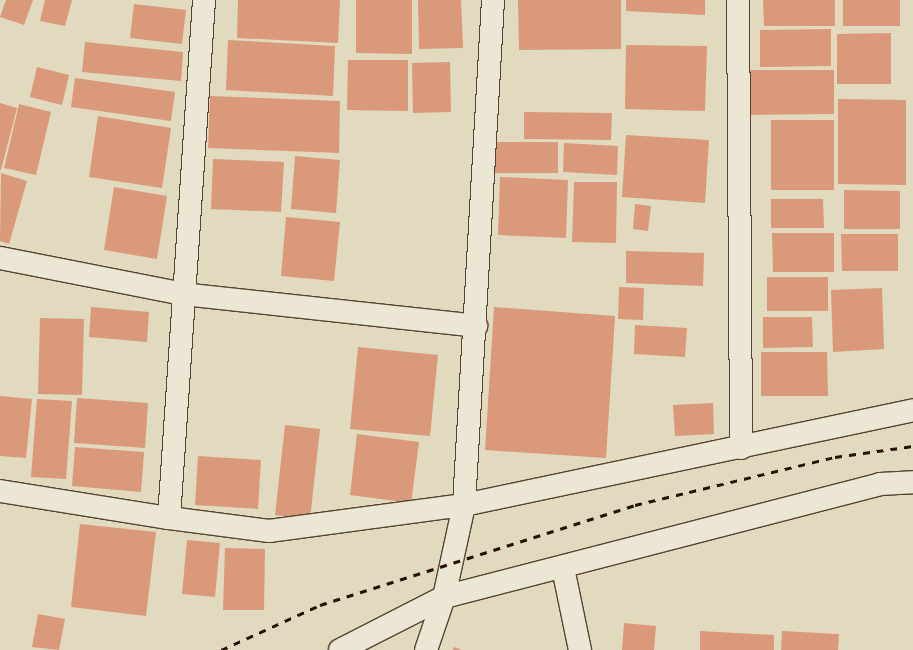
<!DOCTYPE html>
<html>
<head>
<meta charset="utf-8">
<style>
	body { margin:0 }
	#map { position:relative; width:913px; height:650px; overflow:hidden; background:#e2dabe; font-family:"Gentium Book Plus",serif }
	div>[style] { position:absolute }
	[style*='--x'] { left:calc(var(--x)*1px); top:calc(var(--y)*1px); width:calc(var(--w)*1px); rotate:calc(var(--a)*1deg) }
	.building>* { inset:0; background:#d9997a }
	.roads { filter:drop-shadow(1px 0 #574330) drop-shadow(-1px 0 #574330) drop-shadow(0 1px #574330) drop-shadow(0 -1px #574330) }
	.street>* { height:22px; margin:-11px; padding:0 11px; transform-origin:11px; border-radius:11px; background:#ece7d5 }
	.rail>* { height:3px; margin-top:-1.5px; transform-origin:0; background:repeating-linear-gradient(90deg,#291100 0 7px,transparent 0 14px) }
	span { translate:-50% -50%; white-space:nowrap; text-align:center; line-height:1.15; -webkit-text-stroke:4px #ece7d5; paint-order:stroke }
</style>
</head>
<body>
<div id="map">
	<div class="building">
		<div style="clip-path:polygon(6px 0,33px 0,24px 25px,0 17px)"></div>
		<div style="clip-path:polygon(45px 0,72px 0,65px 26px,40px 21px)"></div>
		<div style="clip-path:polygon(238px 0,340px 0,338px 43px,237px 38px)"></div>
		<div style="clip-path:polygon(356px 0,412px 0,412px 54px,356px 53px)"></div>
		<div style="clip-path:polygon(418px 0,461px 0,463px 48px,419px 49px)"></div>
		<div style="clip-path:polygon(518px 0,621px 0,621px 49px,519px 50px)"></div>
		<div style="clip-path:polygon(626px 0,705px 0,705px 15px,626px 11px)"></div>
		<div style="clip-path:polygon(763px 0,835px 0,835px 26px,764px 26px)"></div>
		<div style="clip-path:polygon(843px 0,900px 0,900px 26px,843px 26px)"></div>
		<div style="clip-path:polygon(134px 4px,186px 10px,182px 44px,130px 38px)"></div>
		<div style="clip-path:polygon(831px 29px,831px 66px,760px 67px,760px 30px)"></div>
		<div style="clip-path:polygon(891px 33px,891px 84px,837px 84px,837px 34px)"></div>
		<div style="clip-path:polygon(228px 40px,335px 46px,333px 96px,226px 90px)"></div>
		<div style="clip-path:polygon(85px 42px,183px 52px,181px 81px,82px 72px)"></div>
		<div style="clip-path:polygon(626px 45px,707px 46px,705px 111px,625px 109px)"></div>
		<div style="clip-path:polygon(348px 60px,408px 60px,408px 111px,347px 110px)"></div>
		<div style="clip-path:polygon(450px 62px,451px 112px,413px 113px,412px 63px)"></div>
		<div style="clip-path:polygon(37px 67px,69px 75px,62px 105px,30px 97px)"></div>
		<div style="clip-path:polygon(750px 70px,834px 70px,834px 114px,751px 115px)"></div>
		<div style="clip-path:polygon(75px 78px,175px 92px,171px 121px,71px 107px)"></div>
		<div style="clip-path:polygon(210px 96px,340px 101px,339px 153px,208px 148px)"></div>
		<div style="clip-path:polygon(838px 99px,906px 100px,906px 185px,838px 184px)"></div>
		<div style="clip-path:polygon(0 103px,17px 108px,1px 170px,0 170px)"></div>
		<div style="clip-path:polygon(19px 104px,51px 112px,36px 175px,4px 168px)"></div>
		<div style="clip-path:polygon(524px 112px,612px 113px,611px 140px,524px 139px)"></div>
		<div style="clip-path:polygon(98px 116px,171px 128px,162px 188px,89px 177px)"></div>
		<div style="clip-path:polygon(771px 120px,834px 120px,834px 190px,771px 190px)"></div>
		<div style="clip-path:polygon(626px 135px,709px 140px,705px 203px,622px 197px)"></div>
		<div style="clip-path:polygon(495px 142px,558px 142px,558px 173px,494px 173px)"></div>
		<div style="clip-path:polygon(564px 143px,618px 146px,617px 175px,563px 172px)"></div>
		<div style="clip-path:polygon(295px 156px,340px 160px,336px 213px,291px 209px)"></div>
		<div style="clip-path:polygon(213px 159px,284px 162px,281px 212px,211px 209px)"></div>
		<div style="clip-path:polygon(1px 173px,27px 181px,9px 244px,0 241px)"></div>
		<div style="clip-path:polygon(500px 177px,568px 180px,566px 238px,498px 235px)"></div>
		<div style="clip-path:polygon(574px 182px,617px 182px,616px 243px,572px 242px)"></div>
		<div style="clip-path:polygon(114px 187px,167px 196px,157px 259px,104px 250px)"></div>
		<div style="clip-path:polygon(844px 190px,900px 191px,900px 229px,844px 229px)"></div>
		<div style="clip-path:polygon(771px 199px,823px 199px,824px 228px,771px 228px)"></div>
		<div style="clip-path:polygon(635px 204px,651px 206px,648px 231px,633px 229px)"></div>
		<div style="clip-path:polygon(286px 217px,340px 222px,334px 281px,281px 276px)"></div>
		<div style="clip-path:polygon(772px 233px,834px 233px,834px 272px,773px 272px)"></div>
		<div style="clip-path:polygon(841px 234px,898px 234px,898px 271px,842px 271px)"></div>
		<div style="clip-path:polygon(626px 251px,704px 253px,703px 286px,626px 283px)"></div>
		<div style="clip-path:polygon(767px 277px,828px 277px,828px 311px,767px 311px)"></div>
		<div style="clip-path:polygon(619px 287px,644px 288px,643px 320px,618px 319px)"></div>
		<div style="clip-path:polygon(882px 288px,884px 349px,833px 352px,831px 290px)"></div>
		<div style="clip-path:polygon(91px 307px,149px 312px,147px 342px,89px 337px)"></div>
		<div style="clip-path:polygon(494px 307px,615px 316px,606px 458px,485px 450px)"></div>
		<div style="clip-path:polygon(763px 317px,812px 317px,813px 347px,763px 348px)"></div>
		<div style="clip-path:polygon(40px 318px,84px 319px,82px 395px,38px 394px)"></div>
		<div style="clip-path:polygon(635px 325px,687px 328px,685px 357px,634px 354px)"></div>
		<div style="clip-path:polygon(358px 347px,438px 355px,430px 436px,350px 429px)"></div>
		<div style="clip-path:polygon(761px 352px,827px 352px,828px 396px,761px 396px)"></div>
		<div style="clip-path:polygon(0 396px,32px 399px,26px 458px,0 456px)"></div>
		<div style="clip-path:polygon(77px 398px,148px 403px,145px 448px,74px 443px)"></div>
		<div style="clip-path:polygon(37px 399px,72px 401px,66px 479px,31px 477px)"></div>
		<div style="clip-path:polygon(713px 403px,714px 434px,675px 436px,673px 405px)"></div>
		<div style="clip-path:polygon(285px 425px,320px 429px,310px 519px,275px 515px)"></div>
		<div style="clip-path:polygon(357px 434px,419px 442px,411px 503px,350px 495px)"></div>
		<div style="clip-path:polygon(75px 447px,144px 452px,141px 492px,72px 486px)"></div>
		<div style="clip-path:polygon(198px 456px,261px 460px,258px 509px,195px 505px)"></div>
		<div style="clip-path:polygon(80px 524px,156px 532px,146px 616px,71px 607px)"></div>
		<div style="clip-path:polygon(187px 540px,220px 543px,215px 597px,182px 594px)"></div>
		<div style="clip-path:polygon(225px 548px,265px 549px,264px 610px,223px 610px)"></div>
		<div style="clip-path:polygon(38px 614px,65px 619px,59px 650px,32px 647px)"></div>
		<div style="clip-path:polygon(624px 623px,656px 626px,654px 650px,622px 650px)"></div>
		<div style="clip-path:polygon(700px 631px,774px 635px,774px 650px,700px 650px)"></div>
		<div style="clip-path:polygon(782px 631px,839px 634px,838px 650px,781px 650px)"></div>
		<div style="clip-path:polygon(454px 647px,462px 650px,453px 650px)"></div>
	</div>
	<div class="roads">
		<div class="street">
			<div style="--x:738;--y:0;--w:448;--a:89.6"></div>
			<div style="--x:0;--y:258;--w:187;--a:11.1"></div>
			<div style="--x:183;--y:294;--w:295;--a:6.2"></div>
			<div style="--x:0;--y:491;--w:171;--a:9.1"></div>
			<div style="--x:169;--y:518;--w:101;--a:7.4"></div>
			<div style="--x:269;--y:531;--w:197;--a:-7.6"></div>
			<div style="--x:464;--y:505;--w:459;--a:-11.9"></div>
			<div style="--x:169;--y:518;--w:519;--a:-86.13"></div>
			<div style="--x:563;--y:568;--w:84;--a:78.3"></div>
			<div style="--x:340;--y:650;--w:117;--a:-27"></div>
			<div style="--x:444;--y:597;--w:450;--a:-14.5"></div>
			<div style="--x:880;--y:484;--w:33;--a:-3"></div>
			<div style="--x:426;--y:650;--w:56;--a:-71.2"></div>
			<div style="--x:444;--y:597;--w:94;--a:-77.7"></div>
			<div style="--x:464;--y:505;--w:506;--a:-86.71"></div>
		</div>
	</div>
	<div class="rail">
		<div style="--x:221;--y:650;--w:109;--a:-24.4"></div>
		<div style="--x:320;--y:605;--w:330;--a:-17.6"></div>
		<div style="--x:635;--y:505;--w:206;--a:-13.5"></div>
		<div style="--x:835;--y:457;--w:79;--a:-8"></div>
	</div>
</div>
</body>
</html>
